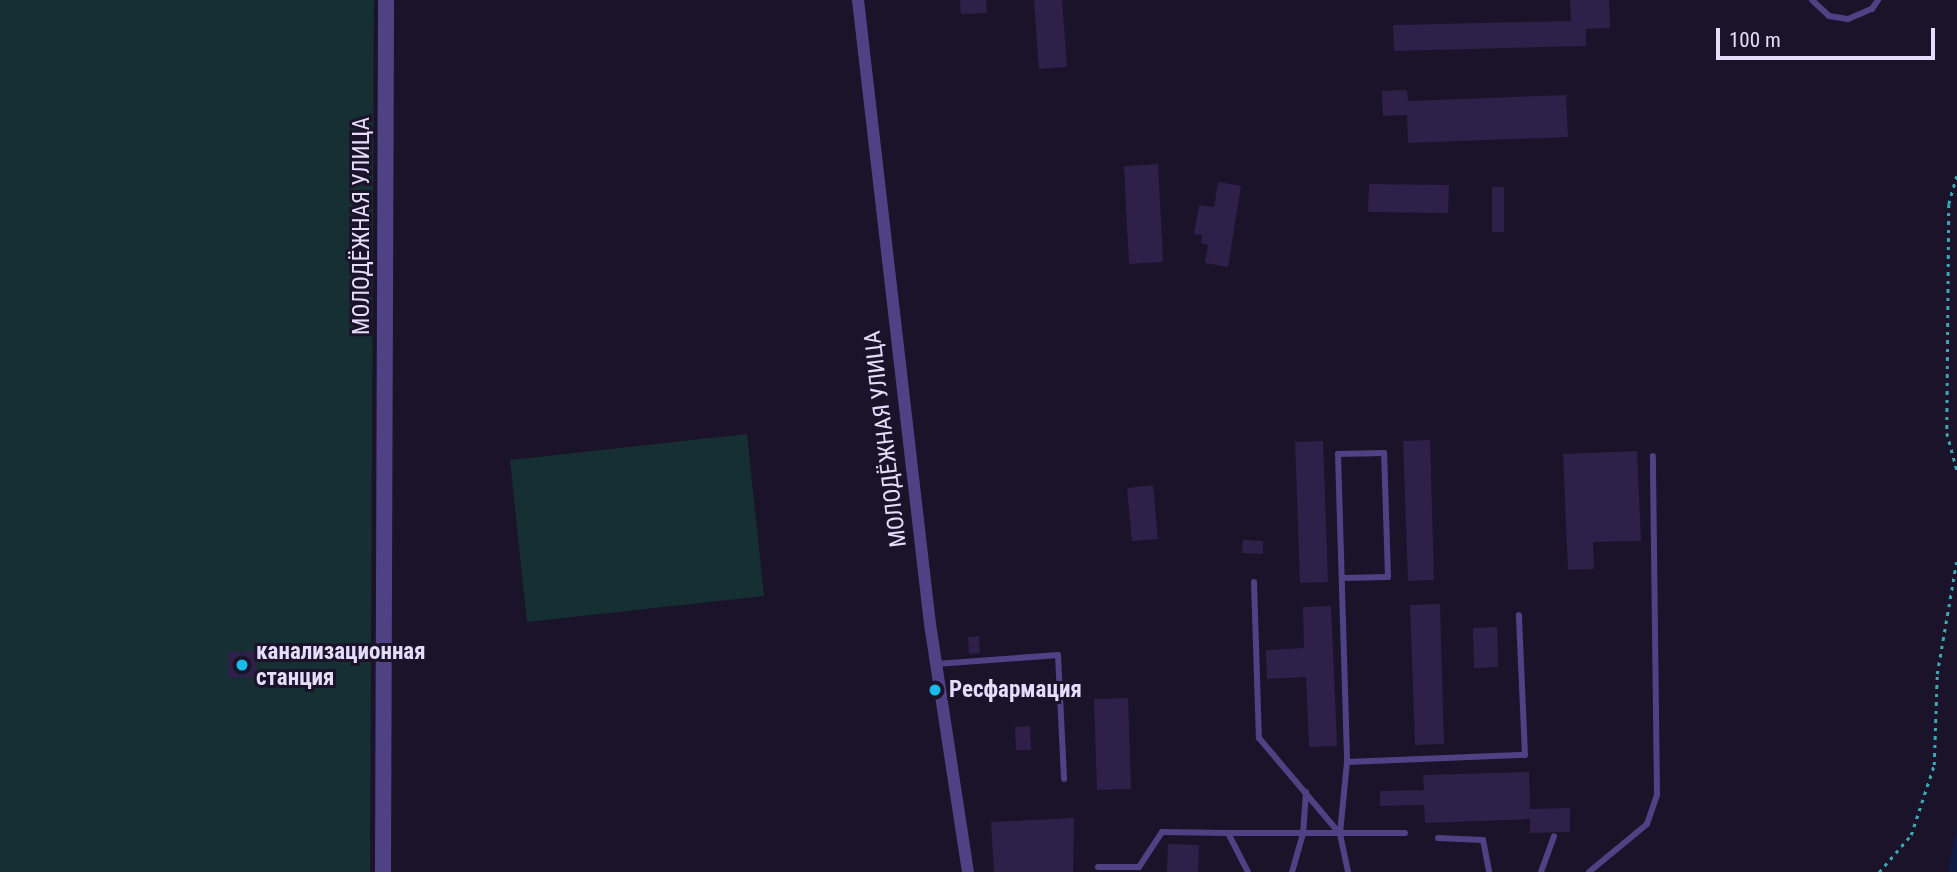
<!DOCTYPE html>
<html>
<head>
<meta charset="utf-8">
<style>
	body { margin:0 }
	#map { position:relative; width:1957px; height:872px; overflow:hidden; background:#1a1329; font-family:"Roboto Condensed",sans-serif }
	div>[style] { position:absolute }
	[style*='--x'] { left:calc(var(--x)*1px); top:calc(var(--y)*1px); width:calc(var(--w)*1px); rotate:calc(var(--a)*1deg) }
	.green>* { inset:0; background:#162f32 }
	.water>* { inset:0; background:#101b45 }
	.building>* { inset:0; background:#2e2048 }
	.path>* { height:2.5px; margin-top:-1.25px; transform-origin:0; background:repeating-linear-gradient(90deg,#3ba9b3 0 3.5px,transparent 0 8.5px) }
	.service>* { height:6px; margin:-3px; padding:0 3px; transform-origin:3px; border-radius:3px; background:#4e4284 }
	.minor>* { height:12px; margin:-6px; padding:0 6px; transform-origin:6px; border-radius:6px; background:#4e4284 }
	.tertiary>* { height:16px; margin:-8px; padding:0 8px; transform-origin:8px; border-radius:8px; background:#4e4284 }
	.dots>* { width:19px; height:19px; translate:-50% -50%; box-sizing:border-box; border:4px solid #1a1329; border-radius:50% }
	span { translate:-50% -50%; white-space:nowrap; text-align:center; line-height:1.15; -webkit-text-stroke:6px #1a1329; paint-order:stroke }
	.street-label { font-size:23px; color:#e5ddfc }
	.poi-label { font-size:23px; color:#e5ddfc; font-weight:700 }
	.left { translate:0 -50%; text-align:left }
	.scale { position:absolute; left:1716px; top:28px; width:219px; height:32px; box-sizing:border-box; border:4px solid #e5ddfc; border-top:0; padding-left:9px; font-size:21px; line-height:24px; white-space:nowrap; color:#e5ddfc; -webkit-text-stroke:5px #1a1329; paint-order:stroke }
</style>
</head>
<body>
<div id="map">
	<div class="green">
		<div style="clip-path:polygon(0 0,374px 0,370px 872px,0 872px)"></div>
		<div style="clip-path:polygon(747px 434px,764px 596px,527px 622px,510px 460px)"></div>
	</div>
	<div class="water">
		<div style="clip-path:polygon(1957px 827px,1957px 872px,1949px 872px,1948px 871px)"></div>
	</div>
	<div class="building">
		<div style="clip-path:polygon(960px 0,986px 0,987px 13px,961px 14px)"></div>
		<div style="clip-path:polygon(1034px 0,1062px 0,1067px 67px,1039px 69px)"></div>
		<div style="clip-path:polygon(1570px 0,1609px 0,1610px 28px,1586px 29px,1586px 46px,1394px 51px,1393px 25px,1571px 21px)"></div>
		<div style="clip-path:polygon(1407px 90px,1408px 101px,1566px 95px,1568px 137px,1408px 143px,1407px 115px,1383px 116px,1382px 91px)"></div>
		<div style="clip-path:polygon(1158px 164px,1163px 262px,1129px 264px,1124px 166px)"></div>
		<div style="clip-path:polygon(1218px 182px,1241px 186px,1228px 267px,1205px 263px,1208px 245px,1201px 243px,1202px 235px,1194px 234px,1199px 205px,1214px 207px)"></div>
		<div style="clip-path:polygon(1369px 184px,1449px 185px,1448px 213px,1368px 212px)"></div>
		<div style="clip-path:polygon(1492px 187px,1504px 187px,1504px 232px,1492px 232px)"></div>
		<div style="clip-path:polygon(1430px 440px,1434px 580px,1408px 581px,1403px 441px)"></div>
		<div style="clip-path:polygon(1323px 441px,1328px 582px,1300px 583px,1295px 442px)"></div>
		<div style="clip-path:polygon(1637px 451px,1641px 541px,1593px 542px,1594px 569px,1568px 570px,1563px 454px)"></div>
		<div style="clip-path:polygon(1153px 485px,1158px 539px,1132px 541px,1127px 488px)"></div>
		<div style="clip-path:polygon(1243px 540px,1263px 541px,1263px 554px,1242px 553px)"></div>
		<div style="clip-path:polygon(1440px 604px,1444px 744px,1415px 745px,1410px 605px)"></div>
		<div style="clip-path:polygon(1331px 606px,1337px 746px,1309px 747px,1306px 677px,1267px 679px,1266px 650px,1304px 648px,1303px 607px)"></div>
		<div style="clip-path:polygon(1497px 627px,1498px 667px,1474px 668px,1473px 628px)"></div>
		<div style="clip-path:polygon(979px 636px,980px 653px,969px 654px,968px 637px)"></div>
		<div style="clip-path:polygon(256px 651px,256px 677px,228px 678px,228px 652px)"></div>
		<div style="clip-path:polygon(1128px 698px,1131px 789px,1097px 790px,1094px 699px)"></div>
		<div style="clip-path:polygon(1030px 726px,1031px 750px,1016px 750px,1015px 727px)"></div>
		<div style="clip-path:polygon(1529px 772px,1530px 809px,1570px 808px,1570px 832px,1530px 833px,1530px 819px,1425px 823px,1424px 805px,1380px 806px,1380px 791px,1424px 790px,1423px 775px)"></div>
		<div style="clip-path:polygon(1074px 818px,1073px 872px,994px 872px,991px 822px)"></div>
		<div style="clip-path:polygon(1168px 844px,1199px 845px,1198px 872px,1167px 872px)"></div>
	</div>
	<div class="path">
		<div style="--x:1957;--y:176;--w:29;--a:106"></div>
		<div style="--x:1949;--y:204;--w:229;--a:90.5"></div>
		<div style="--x:1947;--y:433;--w:39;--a:75"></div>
		<div style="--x:1879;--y:872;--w:49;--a:-49.1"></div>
		<div style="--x:1911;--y:835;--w:74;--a:-71.8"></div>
		<div style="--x:1934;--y:765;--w:91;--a:-88.1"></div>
		<div style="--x:1937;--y:674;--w:118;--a:-80.2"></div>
	</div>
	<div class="service">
		<div style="--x:1812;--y:0;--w:23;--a:43"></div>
		<div style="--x:1829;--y:16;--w:19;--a:9"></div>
		<div style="--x:1848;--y:19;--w:26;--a:-23"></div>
		<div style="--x:1872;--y:9;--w:11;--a:-56"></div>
		<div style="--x:1343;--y:578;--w:45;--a:-1.3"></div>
		<div style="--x:1388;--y:577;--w:124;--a:-91.8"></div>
		<div style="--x:1384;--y:453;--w:46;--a:178.8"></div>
		<div style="--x:1338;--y:454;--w:308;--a:88.3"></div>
		<div style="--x:1347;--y:762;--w:72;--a:95.6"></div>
		<div style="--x:1340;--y:834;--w:39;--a:78"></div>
		<div style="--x:1254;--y:582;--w:156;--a:88.2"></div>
		<div style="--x:1259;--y:738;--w:126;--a:49.8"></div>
		<div style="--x:936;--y:664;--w:122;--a:-4.2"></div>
		<div style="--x:1058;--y:655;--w:124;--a:87.2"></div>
		<div style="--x:1347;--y:762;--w:178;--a:-2.3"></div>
		<div style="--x:1525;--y:755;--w:140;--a:-92.5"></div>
		<div style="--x:1438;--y:838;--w:45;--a:2.5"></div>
		<div style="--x:1483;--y:840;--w:33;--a:79"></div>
		<div style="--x:1098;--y:867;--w:41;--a:0"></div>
		<div style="--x:1139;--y:867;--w:42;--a:-56.7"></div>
		<div style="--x:1162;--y:832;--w:66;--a:0.9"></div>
		<div style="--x:1248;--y:872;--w:44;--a:-117.1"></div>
		<div style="--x:1228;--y:833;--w:177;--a:0"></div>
		<div style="--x:1292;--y:872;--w:40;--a:-74"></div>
		<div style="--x:1303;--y:834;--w:42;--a:-85.9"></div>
		<div style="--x:1541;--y:872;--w:38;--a:-70"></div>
		<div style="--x:1589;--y:872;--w:75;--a:-39.6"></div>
		<div style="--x:1647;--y:824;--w:31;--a:-71"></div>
		<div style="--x:1657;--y:795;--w:339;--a:-90.7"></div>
	</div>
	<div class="minor">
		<div style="--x:858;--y:0;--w:628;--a:83.42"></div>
		<div style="--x:930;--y:624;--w:251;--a:81.3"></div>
	</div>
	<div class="tertiary">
		<div style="--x:383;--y:872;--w:872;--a:-89.8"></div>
	</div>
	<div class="dots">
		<div style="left:242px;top:665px;background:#19b9ec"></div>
		<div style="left:935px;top:690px;background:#19b9ec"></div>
	</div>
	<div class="street-label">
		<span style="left:362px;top:226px;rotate:-90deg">МОЛОДЁЖНАЯ УЛИЦА</span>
		<span style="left:886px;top:439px;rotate:-97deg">МОЛОДЁЖНАЯ УЛИЦА</span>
	</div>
	<div class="poi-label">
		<span class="left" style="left:256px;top:665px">канализационная<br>станция</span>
		<span class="left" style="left:949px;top:690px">Ресфармация</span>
	</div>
	<div class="scale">100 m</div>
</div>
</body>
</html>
